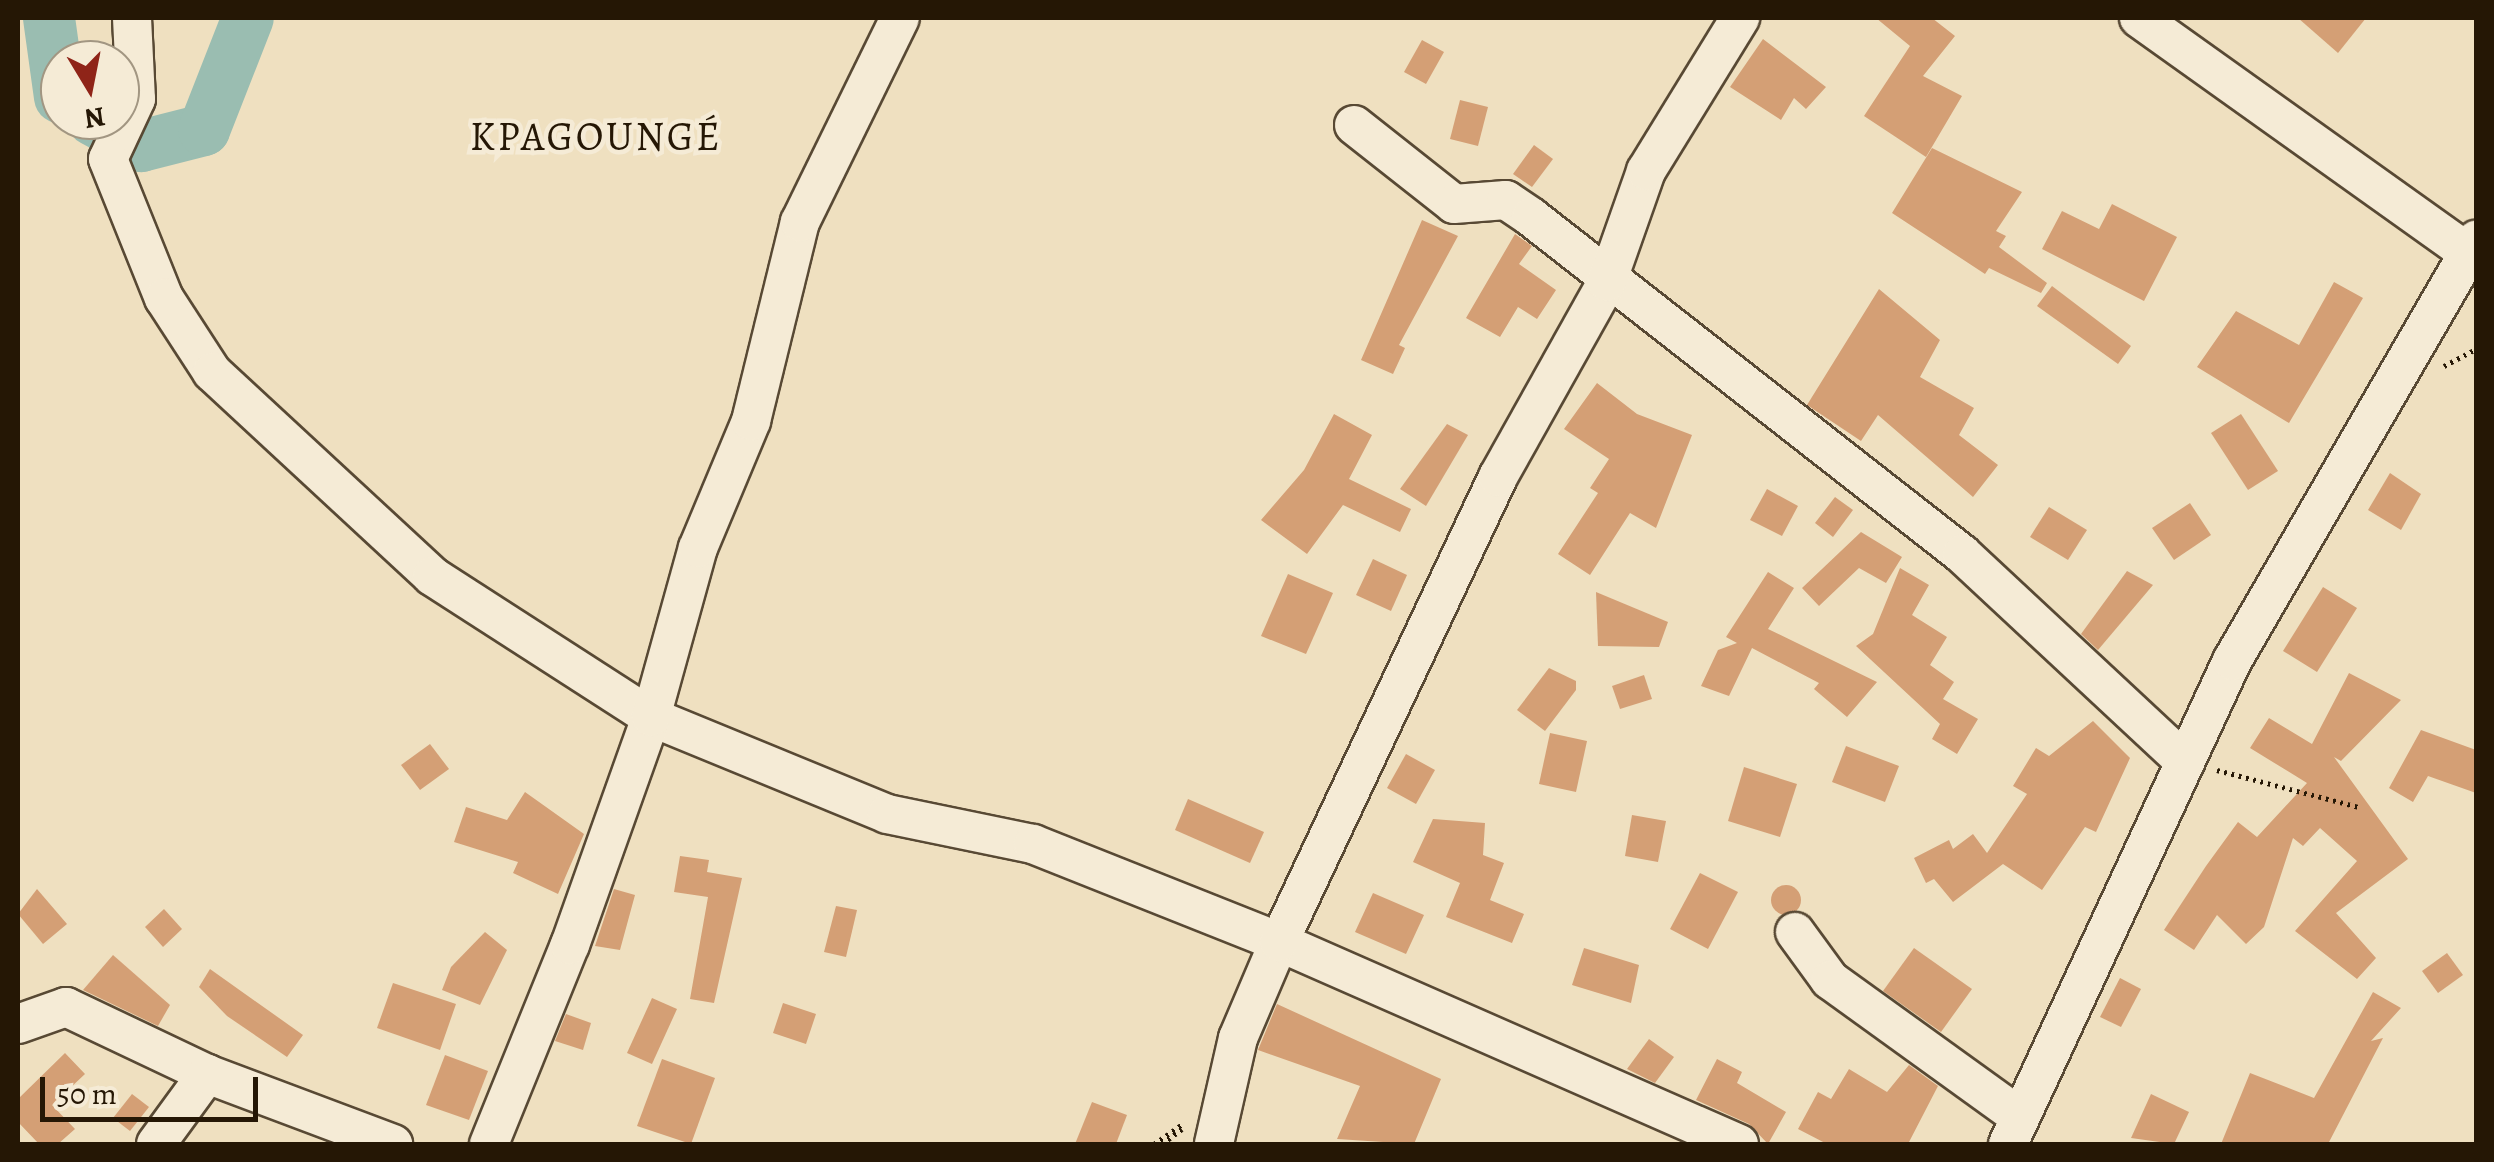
<!DOCTYPE html>
<html>
<head>
<meta charset="utf-8">
<style>
	body { margin:0 }
	#map { position:relative; width:2494px; height:1162px; overflow:hidden; background:#efe0c0; font-family:Alegreya,serif }
	div>[style] { position:absolute }
	[style*='--x'] { left:calc(var(--x)*1px); top:calc(var(--y)*1px); width:calc(var(--w)*1px); rotate:calc(var(--a)*1deg) }
	.river>* { height:52px; margin:-26px; padding:0 26px; transform-origin:26px; border-radius:26px; background:#9abdb1 }
	.building>* { inset:0; background:#d49f75 }
	.round { border-radius:50% }
	.path>* { height:5px; margin-top:-2.5px; transform-origin:0; background:repeating-linear-gradient(90deg,#251705 0 2.5px,transparent 0 7.5px) }
	.roads { filter:drop-shadow(2px 0 #584934) drop-shadow(-2px 0 #584934) drop-shadow(0 2px #584934) drop-shadow(0 -2px #584934) }
	.minor>* { height:38px; margin:-19px; padding:0 19px; transform-origin:19px; border-radius:19px; background:#f5ebd6 }
	span { translate:-50% -50%; white-space:nowrap; text-align:center; line-height:1.15; -webkit-text-stroke:9px #f5ebd6; paint-order:stroke }
	.quarter-label { font-size:40px; color:#251705; letter-spacing:2.5px }
	.frame { position:absolute; inset:0; border:20px solid #251705; pointer-events:none }
	.north { position:absolute; left:40px; top:40px; width:100px; height:100px; box-sizing:border-box; background:#f5ebd6; border:2px solid #a29682; border-radius:50%; rotate:170deg; font-size:28px; font-weight:700; line-height:40px; text-align:center; color:#251705 }
	.north::after { content:''; display:block; margin:auto; width:35px; height:45px; background:#8f2418; clip-path:polygon(50% 0,100% 100%,50% 72%,0 100%) }
	.scale { position:absolute; left:40px; top:1077px; width:218px; height:45px; box-sizing:border-box; border:5px solid #251705; border-top:0; padding-left:12px; font-size:30px; line-height:35px; white-space:nowrap; color:#251705; -webkit-text-stroke:8px #f5ebd6; paint-order:stroke }
</style>
</head>
<body>
<div id="map">
	<div class="river">
		<div style="--x:49;--y:18;--w:80;--a:82.1"></div>
		<div style="--x:93;--y:120;--w:55;--a:28.4"></div>
		<div style="--x:141;--y:146;--w:65;--a:-14.3"></div>
		<div style="--x:204;--y:130;--w:120;--a:-68.6"></div>
	</div>
	<div class="building">
		<div style="clip-path:polygon(1876px 18px,1932px 18px,1955px 36px,1923px 76px,1962px 96px,1926px 157px,1864px 116px,1910px 46px)"></div>
		<div style="clip-path:polygon(2298px 18px,2366px 18px,2338px 53px)"></div>
		<div style="clip-path:polygon(1763px 39px,1826px 87px,1806px 109px,1794px 98px,1781px 120px,1730px 87px)"></div>
		<div style="clip-path:polygon(1422px 40px,1444px 52px,1426px 84px,1404px 72px)"></div>
		<div style="clip-path:polygon(1460px 100px,1488px 107px,1478px 146px,1450px 139px)"></div>
		<div style="clip-path:polygon(1534px 145px,1553px 159px,1532px 187px,1513px 174px)"></div>
		<div style="clip-path:polygon(1932px 148px,2022px 192px,1996px 231px,2006px 236px,1999px 247px,2047px 283px,2041px 293px,1989px 268px,1985px 274px,1892px 213px)"></div>
		<div style="clip-path:polygon(2112px 204px,2177px 237px,2144px 301px,2042px 249px,2062px 211px,2099px 229px)"></div>
		<div style="clip-path:polygon(1422px 220px,1458px 236px,1399px 345px,1405px 348px,1393px 374px,1361px 360px)"></div>
		<div style="clip-path:polygon(1515px 234px,1532px 246px,1519px 264px,1556px 290px,1537px 319px,1518px 307px,1500px 337px,1466px 318px)"></div>
		<div style="clip-path:polygon(2334px 282px,2363px 298px,2289px 423px,2197px 367px,2236px 311px,2299px 345px)"></div>
		<div style="clip-path:polygon(2052px 286px,2131px 346px,2118px 364px,2037px 306px)"></div>
		<div style="clip-path:polygon(1879px 289px,1940px 340px,1920px 377px,1974px 408px,1959px 435px,1998px 465px,1973px 497px,1878px 415px,1861px 441px,1807px 405px)"></div>
		<div style="clip-path:polygon(1597px 383px,1637px 414px,1692px 435px,1656px 528px,1630px 513px,1590px 575px,1558px 554px,1598px 493px,1590px 488px,1609px 459px,1564px 429px)"></div>
		<div style="clip-path:polygon(1334px 414px,1372px 435px,1349px 479px,1411px 509px,1400px 532px,1343px 505px,1307px 554px,1261px 520px,1304px 470px)"></div>
		<div style="clip-path:polygon(2241px 414px,2278px 471px,2248px 490px,2211px 433px)"></div>
		<div style="clip-path:polygon(1447px 424px,1468px 435px,1426px 506px,1400px 489px)"></div>
		<div style="clip-path:polygon(2390px 473px,2421px 494px,2401px 530px,2368px 510px)"></div>
		<div style="clip-path:polygon(1767px 489px,1798px 506px,1782px 536px,1750px 520px)"></div>
		<div style="clip-path:polygon(1835px 497px,1853px 510px,1833px 537px,1815px 523px)"></div>
		<div style="clip-path:polygon(2190px 503px,2211px 535px,2174px 560px,2152px 528px)"></div>
		<div style="clip-path:polygon(2049px 507px,2087px 530px,2068px 560px,2030px 537px)"></div>
		<div style="clip-path:polygon(1861px 532px,1902px 557px,1886px 583px,1859px 568px,1819px 606px,1802px 588px)"></div>
		<div style="clip-path:polygon(1373px 559px,1407px 575px,1391px 611px,1356px 595px)"></div>
		<div style="clip-path:polygon(1900px 568px,1929px 585px,1912px 615px,1947px 637px,1930px 665px,1954px 682px,1943px 699px,1978px 719px,1957px 754px,1932px 739px,1940px 724px,1856px 646px,1873px 634px)"></div>
		<div style="clip-path:polygon(2127px 571px,2153px 585px,2098px 650px,2081px 634px)"></div>
		<div style="clip-path:polygon(1768px 572px,1794px 588px,1768px 629px,1877px 682px,1847px 717px,1814px 689px,1819px 683px,1752px 648px,1729px 696px,1701px 686px,1718px 650px,1737px 643px,1726px 637px)"></div>
		<div style="clip-path:polygon(1288px 574px,1333px 593px,1306px 654px,1261px 636px)"></div>
		<div style="clip-path:polygon(2323px 587px,2357px 608px,2317px 672px,2283px 651px)"></div>
		<div style="clip-path:polygon(1596px 592px,1668px 622px,1659px 647px,1598px 646px)"></div>
		<div style="clip-path:polygon(1549px 668px,1576px 681px,1576px 690px,1545px 731px,1517px 710px)"></div>
		<div style="clip-path:polygon(2349px 673px,2401px 700px,2341px 761px,2334px 757px,2408px 859px,2336px 913px,2376px 958px,2357px 979px,2295px 931px,2357px 861px,2320px 828px,2303px 846px,2293px 838px,2264px 927px,2246px 944px,2217px 915px,2194px 950px,2164px 930px,2206px 866px,2238px 822px,2257px 837px,2307px 783px,2250px 748px,2269px 718px,2312px 744px)"></div>
		<div style="clip-path:polygon(1644px 675px,1652px 699px,1620px 709px,1612px 686px)"></div>
		<div style="clip-path:polygon(2093px 721px,2130px 758px,2096px 832px,2085px 827px,2042px 890px,2003px 864px,1953px 902px,1934px 879px,1926px 883px,1914px 858px,1949px 840px,1953px 849px,1973px 834px,1987px 853px,2027px 794px,2013px 786px,2036px 748px,2049px 756px)"></div>
		<div style="clip-path:polygon(2421px 730px,2476px 750px,2476px 793px,2428px 776px,2413px 802px,2389px 788px)"></div>
		<div style="clip-path:polygon(1550px 733px,1587px 741px,1576px 792px,1539px 784px)"></div>
		<div style="clip-path:polygon(430px 744px,449px 769px,420px 790px,401px 765px)"></div>
		<div style="clip-path:polygon(1846px 746px,1899px 766px,1885px 802px,1832px 782px)"></div>
		<div style="clip-path:polygon(1406px 754px,1435px 770px,1416px 804px,1387px 788px)"></div>
		<div style="clip-path:polygon(1744px 767px,1797px 784px,1780px 837px,1728px 821px)"></div>
		<div style="clip-path:polygon(525px 792px,584px 834px,558px 894px,513px 873px,518px 862px,454px 842px,466px 807px,507px 820px)"></div>
		<div style="clip-path:polygon(1188px 799px,1264px 832px,1250px 863px,1175px 830px)"></div>
		<div style="clip-path:polygon(1632px 815px,1666px 821px,1658px 862px,1625px 856px)"></div>
		<div style="clip-path:polygon(1433px 819px,1485px 823px,1483px 855px,1504px 863px,1490px 900px,1524px 914px,1512px 943px,1446px 917px,1460px 883px,1413px 862px)"></div>
		<div style="clip-path:polygon(680px 856px,709px 860px,707px 872px,742px 878px,714px 1003px,690px 999px,708px 897px,674px 892px)"></div>
		<div style="clip-path:polygon(1700px 873px,1738px 892px,1708px 949px,1670px 929px)"></div>
		<div class="round" style="left:1771px;top:885px;width:30px;height:30px"></div>
		<div style="clip-path:polygon(37px 889px,67px 924px,43px 944px,18px 914px)"></div>
		<div style="clip-path:polygon(614px 889px,635px 895px,620px 950px,595px 946px)"></div>
		<div style="clip-path:polygon(1373px 893px,1424px 915px,1406px 954px,1355px 932px)"></div>
		<div style="clip-path:polygon(836px 906px,857px 910px,846px 957px,824px 952px)"></div>
		<div style="clip-path:polygon(164px 909px,182px 929px,163px 947px,145px 927px)"></div>
		<div style="clip-path:polygon(485px 932px,507px 950px,480px 1005px,442px 990px,451px 967px)"></div>
		<div style="clip-path:polygon(1584px 948px,1639px 965px,1631px 1003px,1572px 985px)"></div>
		<div style="clip-path:polygon(1914px 948px,1972px 989px,1941px 1032px,1883px 991px)"></div>
		<div style="clip-path:polygon(2447px 953px,2463px 975px,2438px 993px,2422px 971px)"></div>
		<div style="clip-path:polygon(113px 955px,170px 1005px,158px 1026px,83px 990px)"></div>
		<div style="clip-path:polygon(210px 969px,303px 1035px,287px 1057px,227px 1016px,199px 987px)"></div>
		<div style="clip-path:polygon(2120px 978px,2141px 989px,2121px 1027px,2100px 1017px)"></div>
		<div style="clip-path:polygon(393px 983px,456px 1004px,440px 1050px,377px 1028px)"></div>
		<div style="clip-path:polygon(2373px 992px,2401px 1008px,2371px 1041px,2383px 1038px,2328px 1144px,2221px 1144px,2250px 1073px,2314px 1098px)"></div>
		<div style="clip-path:polygon(652px 998px,677px 1009px,652px 1064px,627px 1053px)"></div>
		<div style="clip-path:polygon(783px 1003px,816px 1014px,806px 1044px,773px 1033px)"></div>
		<div style="clip-path:polygon(1277px 1004px,1441px 1079px,1414px 1144px,1337px 1139px,1360px 1086px,1258px 1050px)"></div>
		<div style="clip-path:polygon(566px 1014px,591px 1023px,583px 1050px,555px 1041px)"></div>
		<div style="clip-path:polygon(1649px 1039px,1674px 1057px,1655px 1083px,1627px 1069px)"></div>
		<div style="clip-path:polygon(65px 1053px,85px 1074px,52px 1105px,75px 1129px,58px 1144px,39px 1144px,18px 1122px,18px 1099px)"></div>
		<div style="clip-path:polygon(445px 1055px,488px 1071px,469px 1120px,426px 1105px)"></div>
		<div style="clip-path:polygon(662px 1059px,715px 1078px,691px 1144px,637px 1126px)"></div>
		<div style="clip-path:polygon(1717px 1059px,1742px 1072px,1737px 1083px,1786px 1112px,1768px 1144px,1749px 1124px,1696px 1100px)"></div>
		<div style="clip-path:polygon(1909px 1065px,1938px 1086px,1908px 1144px,1827px 1144px,1798px 1129px,1818px 1092px,1831px 1099px,1849px 1069px,1887px 1092px)"></div>
		<div style="clip-path:polygon(132px 1094px,149px 1107px,130px 1131px,113px 1118px)"></div>
		<div style="clip-path:polygon(2151px 1094px,2189px 1112px,2174px 1144px,2131px 1138px)"></div>
		<div style="clip-path:polygon(1092px 1102px,1127px 1115px,1116px 1144px,1075px 1144px)"></div>
	</div>
	<div class="path">
		<div style="--x:2444;--y:366;--w:36;--a:-28"></div>
		<div style="--x:2217;--y:770;--w:147;--a:14.6"></div>
		<div style="--x:1154;--y:1144;--w:37;--a:-35"></div>
		<div style="--x:1162;--y:1144;--w:25;--a:-37"></div>
	</div>
	<div class="roads">
		<div class="minor">
			<div style="--x:132;--y:18;--w:81;--a:87.2"></div>
			<div style="--x:136;--y:99;--w:66;--a:115"></div>
			<div style="--x:108;--y:159;--w:150;--a:68.1"></div>
			<div style="--x:164;--y:298;--w:88;--a:57"></div>
			<div style="--x:212;--y:372;--w:300;--a:42.8"></div>
			<div style="--x:432;--y:576;--w:260;--a:32.8"></div>
			<div style="--x:651;--y:717;--w:255;--a:22.3"></div>
			<div style="--x:887;--y:814;--w:149;--a:11.6"></div>
			<div style="--x:1033;--y:844;--w:265;--a:21.7"></div>
			<div style="--x:1279;--y:942;--w:104;--a:113.1"></div>
			<div style="--x:1238;--y:1038;--w:109;--a:102.8"></div>
			<div style="--x:2139;--y:18;--w:405;--a:35.5"></div>
			<div style="--x:1354;--y:125;--w:127;--a:38.3"></div>
			<div style="--x:1454;--y:204;--w:52;--a:-4.4"></div>
			<div style="--x:1506;--y:200;--w:30;--a:34"></div>
			<div style="--x:1531;--y:217;--w:547;--a:38.02"></div>
			<div style="--x:1962;--y:554;--w:305;--a:43"></div>
			<div style="--x:1795;--y:932;--w:59;--a:53.9"></div>
			<div style="--x:1830;--y:980;--w:234;--a:35.8"></div>
			<div style="--x:18;--y:1024;--w:51;--a:-19.5"></div>
			<div style="--x:66;--y:1007;--w:156;--a:25.4"></div>
			<div style="--x:156;--y:1144;--w:87;--a:-53.9"></div>
			<div style="--x:207;--y:1074;--w:199;--a:20.6"></div>
			<div style="--x:489;--y:1144;--w:215;--a:-67.9"></div>
			<div style="--x:570;--y:945;--w:242;--a:-70.4"></div>
			<div style="--x:651;--y:717;--w:175;--a:-74.5"></div>
			<div style="--x:698;--y:548;--w:138;--a:-67.3"></div>
			<div style="--x:751;--y:421;--w:205;--a:-76.2"></div>
			<div style="--x:800;--y:222;--w:227;--a:-63.9"></div>
			<div style="--x:1739;--y:1144;--w:502;--a:-156.29"></div>
			<div style="--x:1279;--y:942;--w:514;--a:-64.78"></div>
			<div style="--x:1498;--y:477;--w:223;--a:-60.8"></div>
			<div style="--x:1607;--y:282;--w:118;--a:-70.6"></div>
			<div style="--x:1646;--y:171;--w:180;--a:-58.4"></div>
			<div style="--x:2008;--y:1144;--w:532;--a:-65.12"></div>
			<div style="--x:2232;--y:661;--w:487;--a:-59.9"></div>
		</div>
	</div>
	<div class="quarter-label">
		<span style="left:596px;top:137px">KPAGOUNGÉ</span>
	</div>
	<div class="frame"></div>
	<div class="north">N</div>
	<div class="scale">50 m</div>
</div>
</body>
</html>
